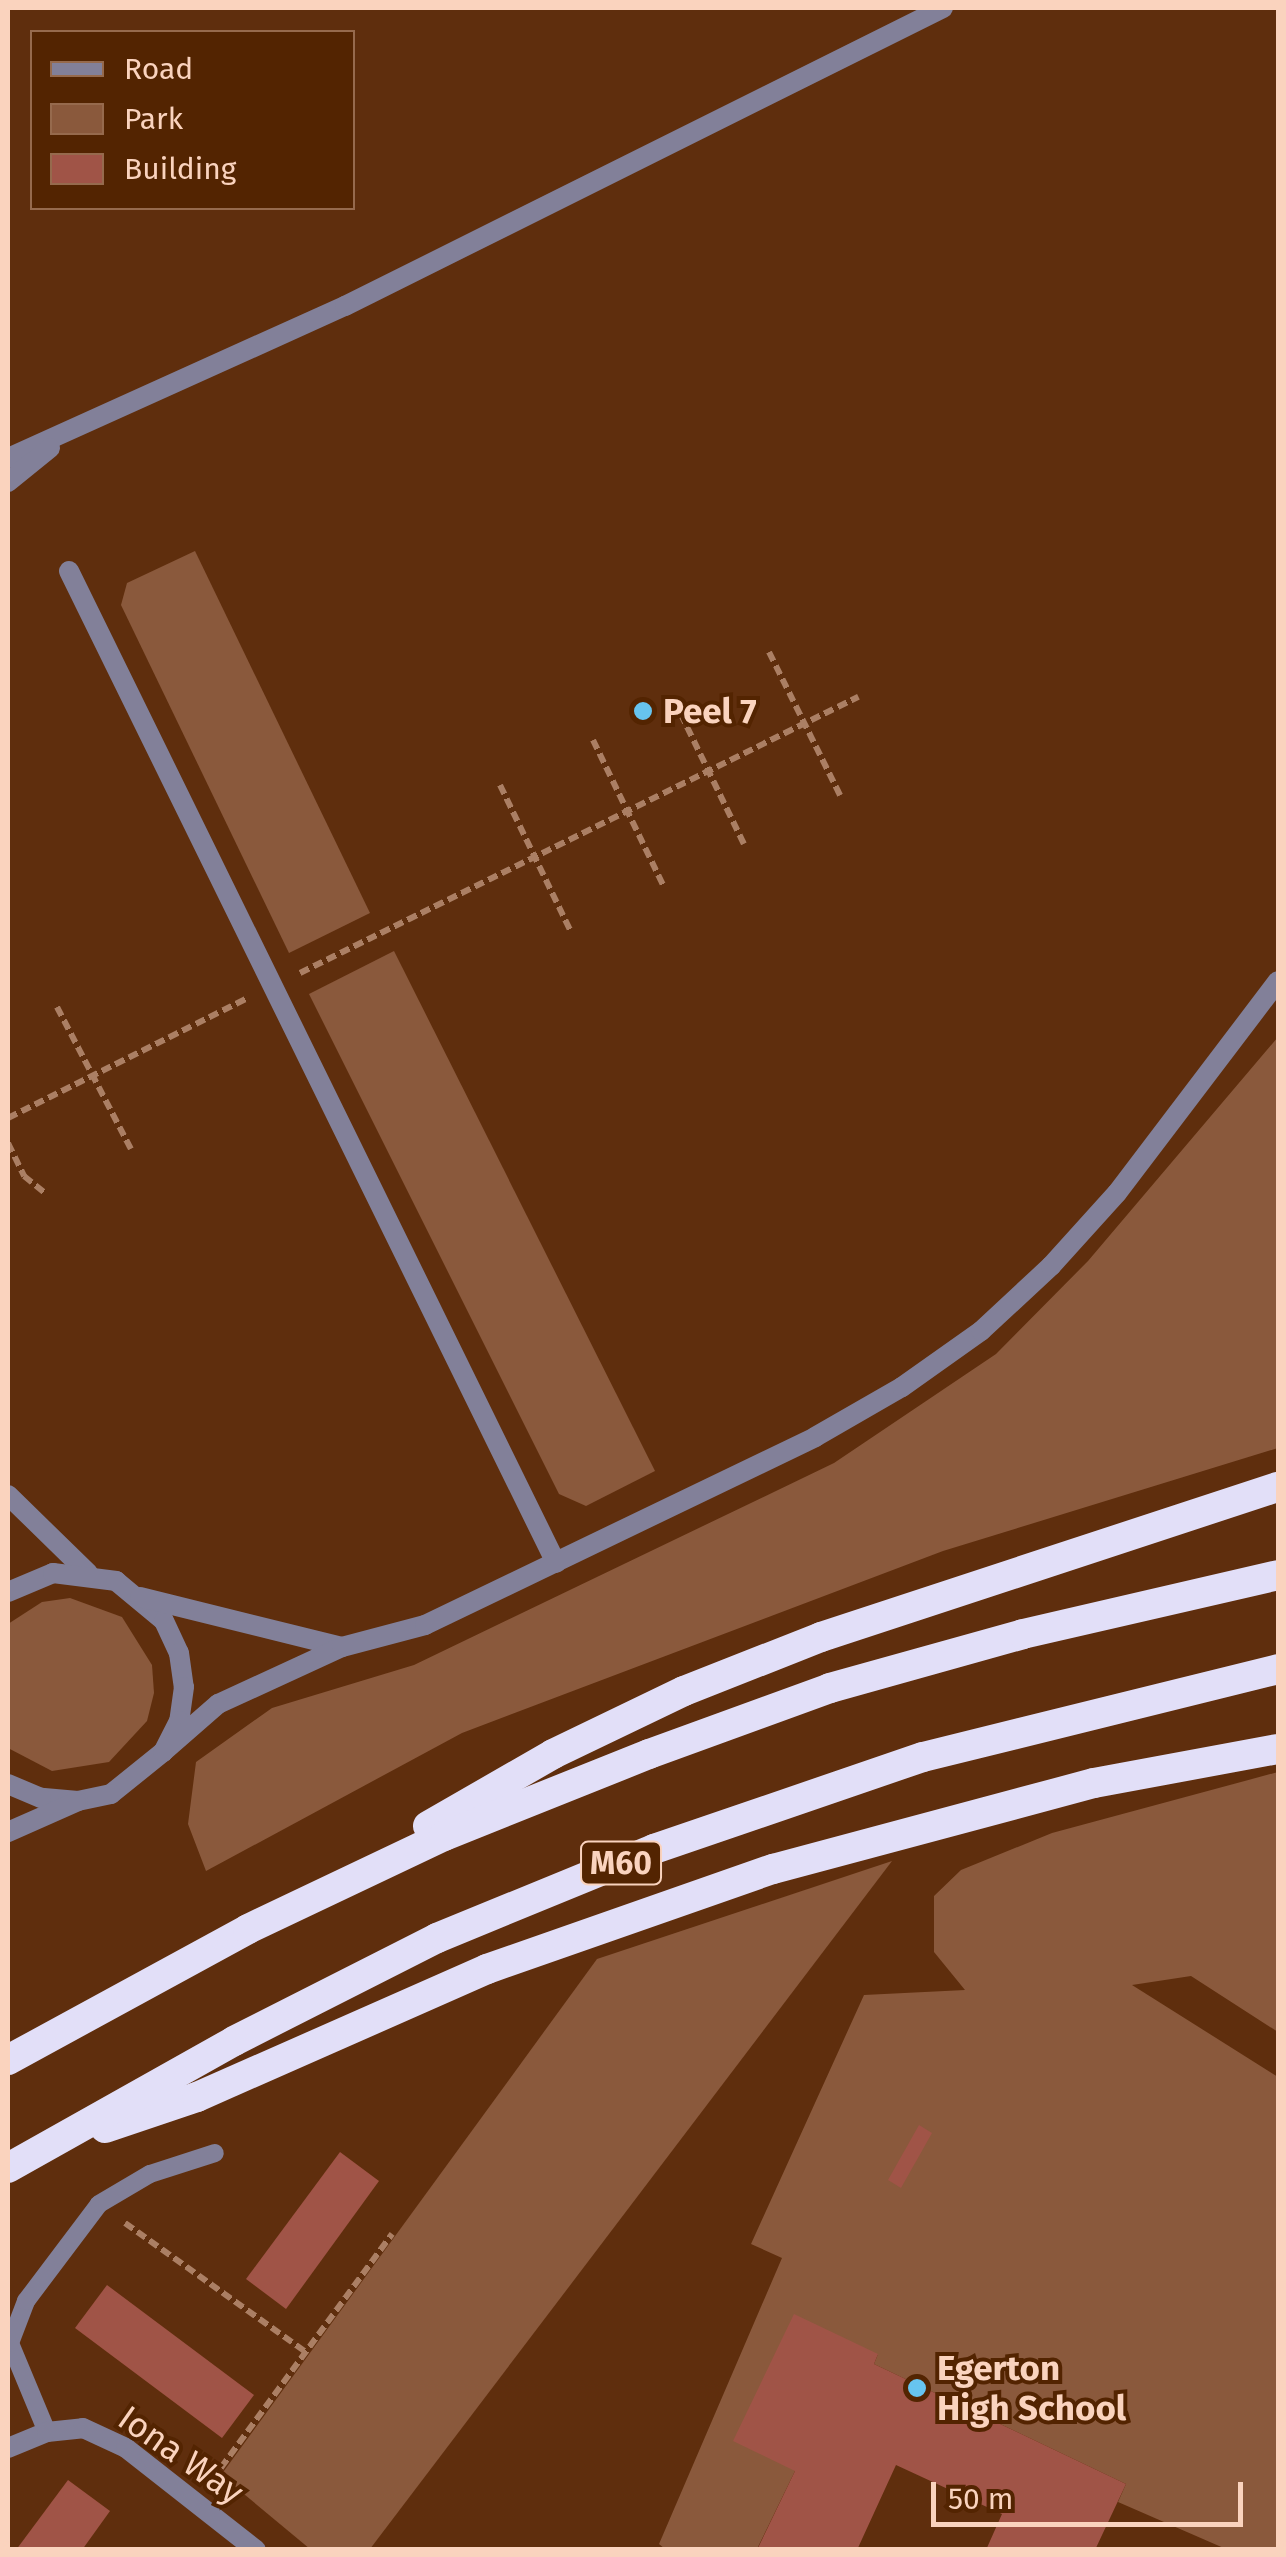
<!DOCTYPE html>
<html>
<head>
<meta charset="utf-8">
<style>
	body { margin:0 }
	#map { position:relative; width:1286px; height:2557px; overflow:hidden; background:#5f2e0d; font-family:"Fira Sans",sans-serif }
	div>[style] { position:absolute }
	[style*='--x'] { left:calc(var(--x)*1px); top:calc(var(--y)*1px); width:calc(var(--w)*1px); rotate:calc(var(--a)*1deg) }
	.green>* { inset:0; background:#8a593c }
	.building>* { inset:0; background:#a05447 }
	.path>* { height:6px; margin-top:-3px; transform-origin:0; background:repeating-linear-gradient(90deg,#ab7f64 0 10px,transparent 0 15px) }
	.service>* { height:18px; margin:-9px; padding:0 9px; transform-origin:9px; border-radius:9px; background:#828099 }
	.minor>* { height:20px; margin:-10px; padding:0 10px; transform-origin:10px; border-radius:10px; background:#828099 }
	.motorway>* { height:30px; margin:-15px; padding:0 15px; transform-origin:15px; border-radius:15px; background:#e2dff8 }
	.dots>* { width:28px; height:28px; translate:-50% -50%; box-sizing:border-box; border:5px solid #532401; border-radius:50% }
	span { translate:-50% -50%; white-space:nowrap; text-align:center; line-height:1.15; -webkit-text-stroke:8px #532401; paint-order:stroke }
	.shield-label span { padding:2px 8px; background:#532401; border:2px solid; border-radius:8px; -webkit-text-stroke-width:0 }
	.shield-label { font-size:32px; color:#fad3be; font-weight:700 }
	.poi-label { font-size:35px; color:#fad3be; font-weight:700 }
	.left { translate:0 -50%; text-align:left }
	.street-label { font-size:35px; color:#fad3be }
	.frame { position:absolute; inset:0; border:10px solid #fad3be; pointer-events:none }
	.legend { position:absolute; left:30px; top:30px; width:325px; height:180px; box-sizing:border-box; background:#532401; border:2px solid #966a4d; margin:0; padding:12px 18px; list-style:none; font-size:30px; color:#fad3be }
	.legend li { display:flex; align-items:center; gap:20px; height:50px }
	.legend b { width:50px; border:2px solid #966a4d }
	.scale { position:absolute; left:931px; top:2482px; width:312px; height:45px; box-sizing:border-box; border:5px solid #fad3be; border-top:0; padding-left:12px; font-size:30px; line-height:35px; white-space:nowrap; color:#fad3be; -webkit-text-stroke:8px #532401; paint-order:stroke }
</style>
</head>
<body>
<div id="map">
	<div class="green">
		<div style="clip-path:polygon(195px 551px,370px 913px,289px 953px,121px 605px,127px 583px)"></div>
		<div style="clip-path:polygon(394px 951px,655px 1471px,586px 1506px,559px 1494px,309px 994px)"></div>
		<div style="clip-path:polygon(1278px 1037px,1278px 1448px,943px 1551px,462px 1733px,206px 1871px,188px 1824px,196px 1762px,272px 1708px,414px 1665px,834px 1463px,996px 1354px,1088px 1261px)"></div>
		<div style="clip-path:polygon(70px 1598px,122px 1617px,152px 1665px,154px 1693px,147px 1721px,109px 1762px,52px 1771px,8px 1748px,8px 1624px,42px 1602px)"></div>
		<div style="clip-path:polygon(1278px 1772px,1278px 2032px,1191px 1976px,1132px 1985px,1278px 2077px,1278px 2549px,1226px 2549px,1118px 2502px,1126px 2484px,874px 2364px,878px 2354px,795px 2471px,757px 2549px,665px 2549px,659px 2544px,782px 2258px,751px 2244px,864px 1995px,965px 1990px,934px 1952px,934px 1896px,961px 1870px,1052px 1833px)"></div>
		<div style="clip-path:polygon(892px 1861px,370px 2549px,310px 2549px,221px 2475px,597px 1959px)"></div>
	</div>
	<div class="building">
		<div style="clip-path:polygon(919px 2125px,932px 2133px,901px 2188px,888px 2180px)"></div>
		<div style="clip-path:polygon(340px 2152px,379px 2181px,286px 2309px,246px 2279px)"></div>
		<div style="clip-path:polygon(107px 2285px,254px 2395px,222px 2438px,75px 2328px)"></div>
		<div style="clip-path:polygon(794px 2314px,878px 2354px,874px 2364px,1126px 2484px,1095px 2550px,986px 2550px,1002px 2514px,896px 2465px,857px 2550px,757px 2550px,795px 2471px,733px 2441px)"></div>
		<div style="clip-path:polygon(68px 2480px,110px 2511px,82px 2550px,16px 2550px)"></div>
	</div>
	<div class="path">
		<div style="--x:769;--y:652;--w:160;--a:63.6"></div>
		<div style="--x:674;--y:700;--w:160;--a:64.1"></div>
		<div style="--x:593;--y:740;--w:161;--a:64.2"></div>
		<div style="--x:500;--y:785;--w:163;--a:64.2"></div>
		<div style="--x:300;--y:973;--w:623;--a:-26.32"></div>
		<div style="--x:57;--y:1007;--w:160;--a:62.5"></div>
		<div style="--x:8;--y:1118;--w:268;--a:-26.6"></div>
		<div style="--x:8;--y:1143;--w:37;--a:64"></div>
		<div style="--x:24;--y:1176;--w:26;--a:39"></div>
		<div style="--x:125;--y:2223;--w:224;--a:35.5"></div>
		<div style="--x:212;--y:2480;--w:305;--a:-53.8"></div>
	</div>
	<div class="service">
		<div style="--x:47;--y:2432;--w:96;--a:-112.6"></div>
		<div style="--x:10;--y:2343;--w:45;--a:-69.1"></div>
		<div style="--x:26;--y:2301;--w:121;--a:-53"></div>
		<div style="--x:99;--y:2204;--w:59;--a:-30.5"></div>
		<div style="--x:150;--y:2174;--w:68;--a:-17.9"></div>
	</div>
	<div class="minor">
		<div style="--x:8;--y:458;--w:370;--a:-24.3"></div>
		<div style="--x:345;--y:306;--w:668;--a:-26.49"></div>
		<div style="--x:8;--y:482;--w:54;--a:-39"></div>
		<div style="--x:69;--y:571;--w:1105;--a:63.85"></div>
		<div style="--x:8;--y:1495;--w:112;--a:44.3"></div>
		<div style="--x:8;--y:1592;--w:49;--a:-22.9"></div>
		<div style="--x:53;--y:1573;--w:64;--a:7.2"></div>
		<div style="--x:116;--y:1581;--w:62;--a:39.8"></div>
		<div style="--x:164;--y:1621;--w:35;--a:65"></div>
		<div style="--x:179;--y:1653;--w:34;--a:82"></div>
		<div style="--x:184;--y:1687;--w:34;--a:98"></div>
		<div style="--x:179;--y:1721;--w:35;--a:117"></div>
		<div style="--x:163;--y:1752;--w:67;--a:141.1"></div>
		<div style="--x:111;--y:1794;--w:34;--a:168"></div>
		<div style="--x:78;--y:1801;--w:37;--a:-175"></div>
		<div style="--x:41;--y:1798;--w:36;--a:-157"></div>
		<div style="--x:140;--y:1597;--w:208;--a:13.9"></div>
		<div style="--x:163;--y:1752;--w:73;--a:-41.1"></div>
		<div style="--x:218;--y:1704;--w:136;--a:-24.7"></div>
		<div style="--x:342;--y:1647;--w:86;--a:-14.8"></div>
		<div style="--x:425;--y:1625;--w:433;--a:-25.7"></div>
		<div style="--x:815;--y:1437;--w:100;--a:-29.9"></div>
		<div style="--x:902;--y:1387;--w:97;--a:-35.3"></div>
		<div style="--x:981;--y:1331;--w:96;--a:-42.9"></div>
		<div style="--x:1051;--y:1266;--w:98;--a:-47.9"></div>
		<div style="--x:1117;--y:1193;--w:266;--a:-52.8"></div>
		<div style="--x:8;--y:1832;--w:74;--a:-23.8"></div>
		<div style="--x:8;--y:2448;--w:42;--a:-22.3"></div>
		<div style="--x:47;--y:2432;--w:36;--a:-6"></div>
		<div style="--x:83;--y:2428;--w:47;--a:24.9"></div>
		<div style="--x:126;--y:2448;--w:165;--a:38.1"></div>
	</div>
	<div class="motorway">
		<div style="--x:428;--y:1826;--w:144;--a:-29.9"></div>
		<div style="--x:553;--y:1754;--w:145;--a:-25.7"></div>
		<div style="--x:684;--y:1691;--w:147;--a:-21.5"></div>
		<div style="--x:821;--y:1637;--w:481;--a:-18.2"></div>
		<div style="--x:8;--y:2060;--w:273;--a:-28.6"></div>
		<div style="--x:248;--y:1929;--w:217;--a:-25.4"></div>
		<div style="--x:444;--y:1836;--w:221;--a:-21.8"></div>
		<div style="--x:649;--y:1754;--w:193;--a:-20"></div>
		<div style="--x:830;--y:1688;--w:200;--a:-15.6"></div>
		<div style="--x:1023;--y:1634;--w:262;--a:-13"></div>
		<div style="--x:105;--y:2128;--w:97;--a:-18.6"></div>
		<div style="--x:197;--y:2097;--w:317;--a:-23.8"></div>
		<div style="--x:487;--y:1969;--w:303;--a:-19.3"></div>
		<div style="--x:773;--y:1869;--w:332;--a:-15"></div>
		<div style="--x:1094;--y:1783;--w:187;--a:-10.5"></div>
		<div style="--x:8;--y:2168;--w:259;--a:-29.3"></div>
		<div style="--x:234;--y:2041;--w:228;--a:-26.9"></div>
		<div style="--x:437;--y:1938;--w:235;--a:-22.3"></div>
		<div style="--x:654;--y:1849;--w:284;--a:-18.9"></div>
		<div style="--x:923;--y:1757;--w:366;--a:-13.9"></div>
	</div>
	<div class="dots">
		<div style="left:643px;top:711px;background:#67c4ef"></div>
		<div style="left:917px;top:2388px;background:#67c4ef"></div>
	</div>
	<div class="shield-label">
		<span style="left:621px;top:1863px">M60</span>
	</div>
	<div class="poi-label">
		<span class="left" style="left:663px;top:711px">Peel 7</span>
		<span class="left" style="left:937px;top:2388px">Egerton<br>High School</span>
	</div>
	<div class="street-label">
		<span style="left:181px;top:2455px;rotate:35deg">Iona Way</span>
	</div>
	<div class="frame"></div>
	<ul class="legend">
	<li><b style="height:12px;background:#828099"></b>Road</li>
	<li><b style="height:28px;background:#8a593c"></b>Park</li>
	<li><b style="height:28px;background:#a05447"></b>Building</li>
	</ul>
	<div class="scale">50 m</div>
</div>
</body>
</html>
